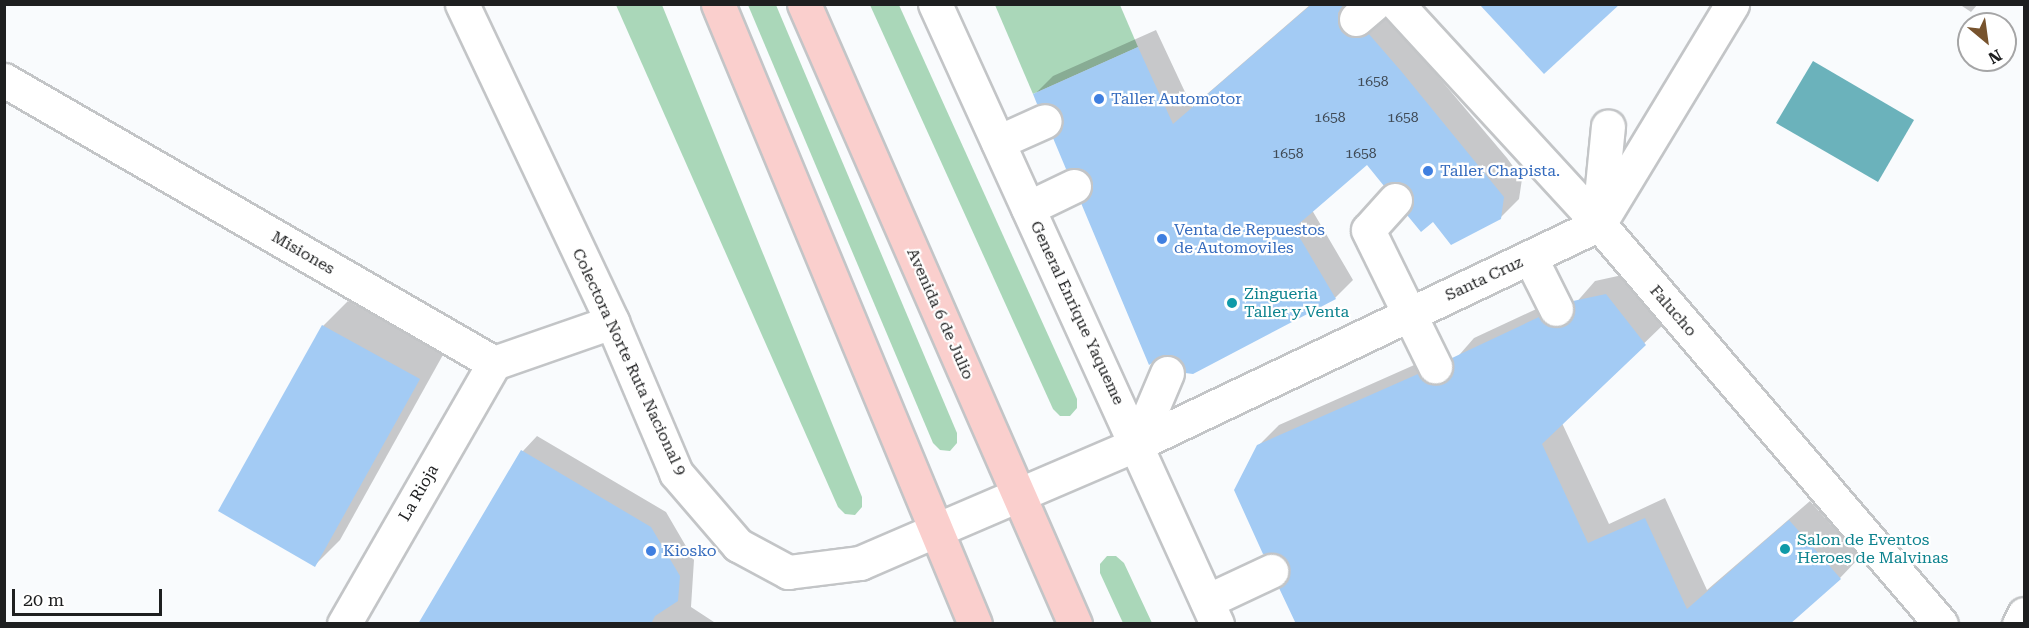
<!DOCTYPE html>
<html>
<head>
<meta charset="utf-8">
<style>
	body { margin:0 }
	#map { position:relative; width:2029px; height:628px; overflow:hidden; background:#f9fbfd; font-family:"Roboto Serif",serif }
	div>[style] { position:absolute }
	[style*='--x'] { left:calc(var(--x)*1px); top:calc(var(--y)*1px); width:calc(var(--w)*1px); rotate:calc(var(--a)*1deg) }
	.green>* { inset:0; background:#aad7b9 }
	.water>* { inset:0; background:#6bb2bb }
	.shadow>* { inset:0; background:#0003 }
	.building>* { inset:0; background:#a3cbf4 }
	.roads { filter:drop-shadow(2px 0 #c3c5c7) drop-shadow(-2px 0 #c3c5c7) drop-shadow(0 2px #c3c5c7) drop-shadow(0 -2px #c3c5c7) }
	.minor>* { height:33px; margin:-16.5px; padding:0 16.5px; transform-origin:16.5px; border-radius:16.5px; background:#fff }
	.major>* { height:33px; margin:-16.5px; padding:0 16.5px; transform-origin:16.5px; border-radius:16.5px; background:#facfcd }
	.dots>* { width:16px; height:16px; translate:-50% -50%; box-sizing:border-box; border:3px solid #fff; border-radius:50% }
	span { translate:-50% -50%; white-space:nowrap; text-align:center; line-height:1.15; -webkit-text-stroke:4.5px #fff; paint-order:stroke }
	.number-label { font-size:14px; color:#3f4a55 }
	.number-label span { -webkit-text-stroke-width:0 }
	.shop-label { font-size:16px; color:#366cbe }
	.left { translate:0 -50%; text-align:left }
	.street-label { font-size:16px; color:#1e1f20 }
	.culture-label { font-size:16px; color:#0d838f }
	.frame { position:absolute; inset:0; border:6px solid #1e1f20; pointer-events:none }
	.north { position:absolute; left:1957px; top:12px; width:60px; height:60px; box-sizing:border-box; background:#fff; border:2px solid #a5a5a6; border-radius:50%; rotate:151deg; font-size:16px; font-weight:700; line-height:24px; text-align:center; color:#1e1f20 }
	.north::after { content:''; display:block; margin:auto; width:21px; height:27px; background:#77532d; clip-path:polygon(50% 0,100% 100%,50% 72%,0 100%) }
	.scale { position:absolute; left:12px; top:589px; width:150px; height:27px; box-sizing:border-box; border:3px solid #1e1f20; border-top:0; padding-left:8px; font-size:18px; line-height:21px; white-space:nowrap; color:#1e1f20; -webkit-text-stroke:4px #fff; paint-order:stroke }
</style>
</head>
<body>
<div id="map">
	<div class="green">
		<div style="clip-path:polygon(616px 5px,662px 5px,862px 497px,862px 507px,855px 515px,845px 514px,838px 507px)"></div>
		<div style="clip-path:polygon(748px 5px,776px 5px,957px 433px,957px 443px,950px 451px,940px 450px,933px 443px)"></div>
		<div style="clip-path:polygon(870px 5px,899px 5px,1077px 399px,1077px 408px,1070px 416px,1060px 416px,1053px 409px)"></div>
		<div style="clip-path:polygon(995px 5px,1120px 5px,1138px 47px,1033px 94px)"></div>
		<div style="clip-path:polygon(1107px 556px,1116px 556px,1124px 563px,1152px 623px,1123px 623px,1100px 573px,1100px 564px)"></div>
	</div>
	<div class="water">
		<div style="clip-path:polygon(1813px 61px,1914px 120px,1878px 182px,1776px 123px)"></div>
	</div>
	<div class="shadow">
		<div style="clip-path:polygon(1311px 4px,1356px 4px,1378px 20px,1387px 16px,1507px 158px,1522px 179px,1519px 199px,1500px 218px,1434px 220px,1415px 203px,1409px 185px,1367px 163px,1312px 210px,1353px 280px,1335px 298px,1184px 361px,1091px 195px,1093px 178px,1062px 131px,1064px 113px,1056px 104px,1035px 94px,1053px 76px,1156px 30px,1192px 107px)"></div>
		<div style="clip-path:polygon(1959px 4px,1978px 4px,1971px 12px)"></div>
		<div style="clip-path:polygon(1627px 274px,1665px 323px,1562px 423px,1609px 524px,1665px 498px,1707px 590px,1810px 501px,1860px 557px,1840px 578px,1788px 624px,1281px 588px,1291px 574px,1289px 562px,1274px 551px,1258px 446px,1279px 425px,1439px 354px,1446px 362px,1453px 362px,1474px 338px,1560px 298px,1567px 305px,1574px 305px,1595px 281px)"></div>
		<div style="clip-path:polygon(348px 301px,444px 353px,340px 540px,315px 565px,323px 326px)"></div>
		<div style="clip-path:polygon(537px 436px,666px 512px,694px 560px,691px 607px,717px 624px,421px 624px,523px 451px)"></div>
	</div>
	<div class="building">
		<div style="clip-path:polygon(1312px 4px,1344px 4px,1338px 13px,1341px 31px,1350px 37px,1368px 33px,1401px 71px,1504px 197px,1501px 219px,1451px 245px,1433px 222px,1421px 232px,1407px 215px,1413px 203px,1408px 187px,1398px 182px,1384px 186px,1367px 165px,1294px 228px,1336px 299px,1193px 374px,1185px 373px,1182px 362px,1174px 356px,1164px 355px,1149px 365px,1081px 203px,1090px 196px,1091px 178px,1084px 170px,1066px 169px,1053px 138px,1060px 131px,1062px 114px,1055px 106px,1037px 104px,1033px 94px,1138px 47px,1173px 124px)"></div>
		<div style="clip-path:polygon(1479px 4px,1620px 4px,1544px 74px)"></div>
		<div style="clip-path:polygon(1606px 294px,1646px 345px,1542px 444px,1588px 543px,1645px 518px,1687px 609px,1789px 520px,1841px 579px,1790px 624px,1296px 624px,1279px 588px,1287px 581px,1288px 564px,1281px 555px,1263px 554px,1234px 490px,1257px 445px,1418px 374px,1425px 382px,1443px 383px,1451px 376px,1452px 358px,1539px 317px,1546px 325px,1564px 326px,1572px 319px,1573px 301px)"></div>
		<div style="clip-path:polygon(322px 325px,420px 379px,315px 567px,218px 511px)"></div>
		<div style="clip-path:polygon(521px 450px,651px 527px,680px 576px,678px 601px,655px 616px,651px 624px,418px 624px)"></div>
	</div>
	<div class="roads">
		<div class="minor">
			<div style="--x:462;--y:4;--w:352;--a:64.7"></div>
			<div style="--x:612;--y:322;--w:164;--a:67"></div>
			<div style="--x:676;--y:473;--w:95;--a:49.3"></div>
			<div style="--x:738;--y:545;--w:57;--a:28.4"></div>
			<div style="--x:788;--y:572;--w:73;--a:-7.1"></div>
			<div style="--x:860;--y:563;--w:81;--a:-23.4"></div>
			<div style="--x:934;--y:531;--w:221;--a:-23.2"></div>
			<div style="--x:1137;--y:444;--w:512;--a:-25.46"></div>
			<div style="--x:1599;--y:224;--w:257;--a:-58.8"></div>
			<div style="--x:935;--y:4;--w:681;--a:65.54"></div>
			<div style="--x:1397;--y:4;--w:299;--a:47.4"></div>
			<div style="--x:1599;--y:224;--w:526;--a:49.47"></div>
			<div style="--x:1356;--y:19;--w:23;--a:-40"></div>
			<div style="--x:4;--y:80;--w:566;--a:30.01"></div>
			<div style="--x:494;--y:363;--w:125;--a:-19.2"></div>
			<div style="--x:998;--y:142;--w:51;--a:-24.1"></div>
			<div style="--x:1395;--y:200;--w:40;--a:132"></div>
			<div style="--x:1368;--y:230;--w:152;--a:63.8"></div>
			<div style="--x:1028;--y:208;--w:51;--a:-25.6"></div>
			<div style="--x:1599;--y:216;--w:90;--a:-84.3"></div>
			<div style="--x:1530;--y:257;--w:58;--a:63.4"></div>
			<div style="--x:1137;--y:444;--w:77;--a:-67.1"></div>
			<div style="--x:1207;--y:601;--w:71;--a:-25.1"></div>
			<div style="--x:344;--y:624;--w:301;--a:-60.1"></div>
			<div style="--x:2019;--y:624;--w:11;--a:-63"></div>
		</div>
		<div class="major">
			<div style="--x:718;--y:4;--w:671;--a:67.49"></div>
			<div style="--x:804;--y:4;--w:677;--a:66.39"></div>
		</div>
	</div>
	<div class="dots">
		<div style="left:1099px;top:99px;background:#3f7fe0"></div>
		<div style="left:1428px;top:171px;background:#3f7fe0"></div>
		<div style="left:1162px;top:239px;background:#3f7fe0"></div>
		<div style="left:1232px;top:303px;background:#0f9aa8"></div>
		<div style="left:1785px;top:549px;background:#0f9aa8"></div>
		<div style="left:651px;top:551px;background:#3f7fe0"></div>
	</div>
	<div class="number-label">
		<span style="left:1373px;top:81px">1658</span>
		<span style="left:1330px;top:117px">1658</span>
		<span style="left:1403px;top:117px">1658</span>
		<span style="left:1288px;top:153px">1658</span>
		<span style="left:1361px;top:153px">1658</span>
	</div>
	<div class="shop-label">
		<span class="left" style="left:1111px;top:99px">Taller Automotor</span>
		<span class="left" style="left:1440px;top:171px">Taller Chapista.</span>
		<span class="left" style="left:1174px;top:239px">Venta de Repuestos<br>de Automoviles</span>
		<span class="left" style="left:663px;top:551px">Kiosko</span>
	</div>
	<div class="street-label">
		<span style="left:303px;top:253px;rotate:30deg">Misiones</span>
		<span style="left:1484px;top:279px;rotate:-25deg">Santa Cruz</span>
		<span style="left:1673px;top:311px;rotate:49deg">Falucho</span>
		<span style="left:1077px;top:313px;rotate:65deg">General Enrique Yaqueme</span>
		<span style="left:940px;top:314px;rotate:66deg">Avenida 6 de Julio</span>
		<span style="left:629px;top:362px;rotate:65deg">Colectora Norte Ruta Nacional 9</span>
		<span style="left:419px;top:493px;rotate:-60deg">La Rioja</span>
	</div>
	<div class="culture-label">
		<span class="left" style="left:1244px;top:303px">Zingueria<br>Taller y Venta</span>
		<span class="left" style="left:1797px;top:549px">Salon de Eventos<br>Heroes de Malvinas</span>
	</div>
	<div class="frame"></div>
	<div class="north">N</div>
	<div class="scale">20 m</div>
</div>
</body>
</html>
